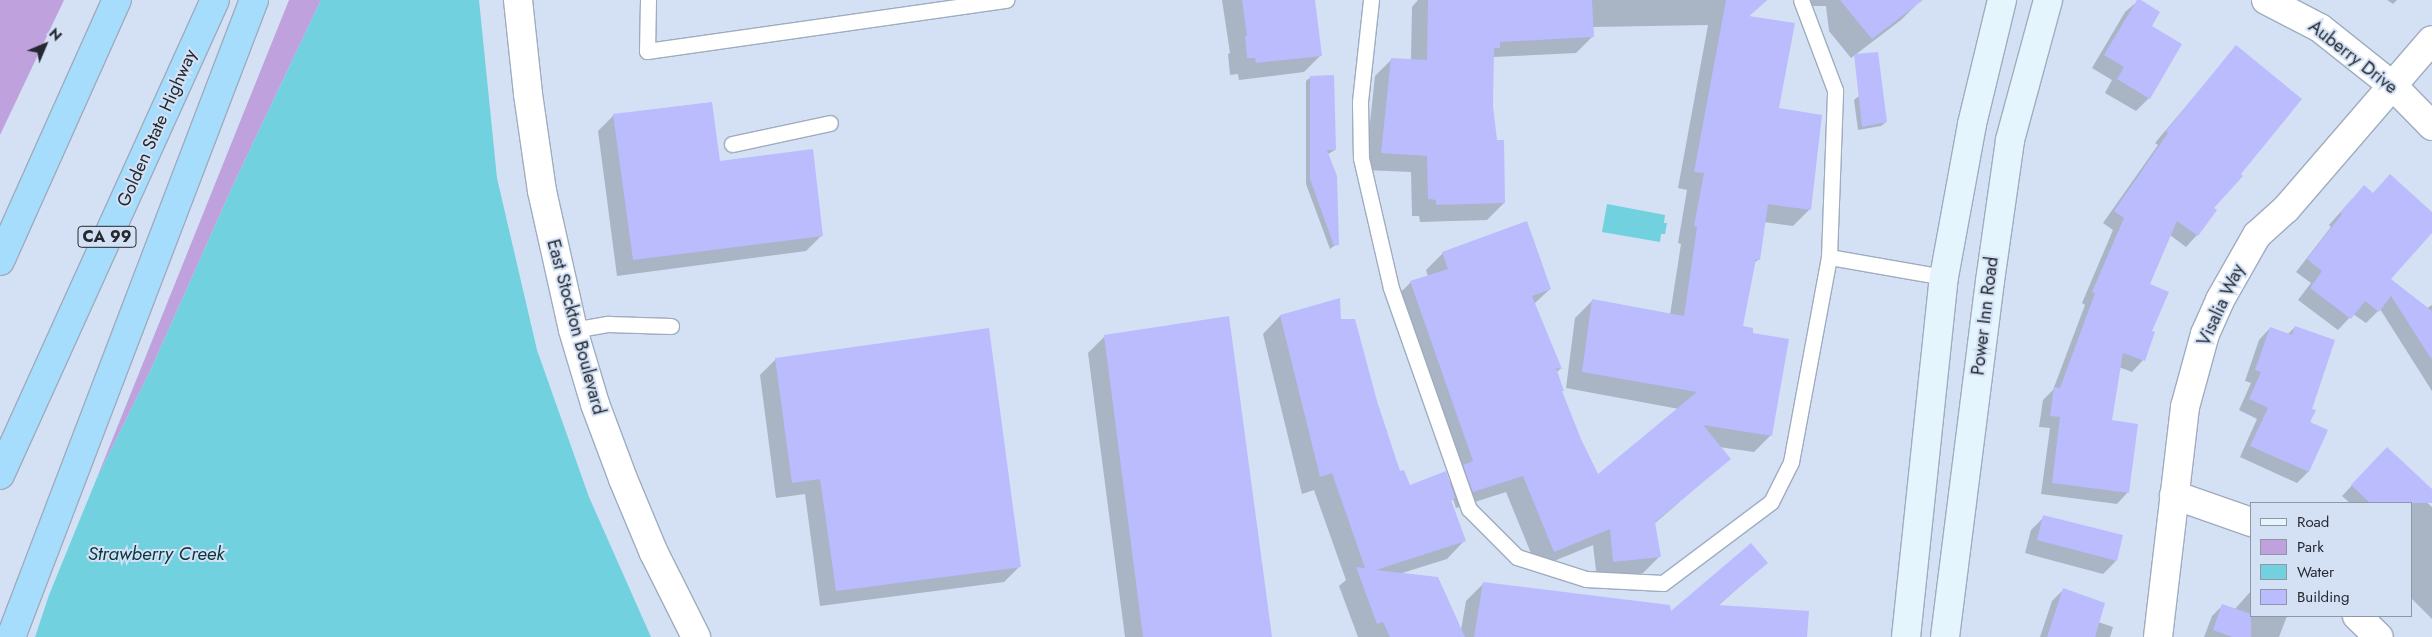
<!DOCTYPE html>
<html>
<head>
<meta charset="utf-8">
<style>
	body { margin:0 }
	#map { position:relative; width:2432px; height:637px; overflow:hidden; background:#d4e1f5; font-family:Jost,sans-serif }
	div>[style] { position:absolute }
	[style*='--x'] { left:calc(var(--x)*1px); top:calc(var(--y)*1px); width:calc(var(--w)*1px); rotate:calc(var(--a)*1deg) }
	.green>* { inset:0; background:#bfa1dd }
	.water>* { inset:0; background:#71d1df }
	.shadow>* { inset:0; background:#0003 }
	.building>* { inset:0; background:#babcfe }
	.roads { filter:drop-shadow(1px 0 #9facbf) drop-shadow(-1px 0 #9facbf) drop-shadow(0 1px #9facbf) drop-shadow(0 -1px #9facbf) }
	.service>* { height:15px; margin:-7.5px; padding:0 7.5px; transform-origin:7.5px; border-radius:7.5px; background:#fff }
	.minor>* { height:28px; margin:-14px; padding:0 14px; transform-origin:14px; border-radius:14px; background:#fff }
	.tertiary>* { height:28px; margin:-14px; padding:0 14px; transform-origin:14px; border-radius:14px; background:#fff }
	.secondary>* { height:28px; margin:-14px; padding:0 14px; transform-origin:14px; border-radius:14px; background:#e5f5fe }
	.motorway>* { height:28px; margin:-14px; padding:0 14px; transform-origin:14px; border-radius:14px; background:#a7ddfc }
	span { translate:-50% -50%; white-space:nowrap; text-align:center; line-height:1.15; -webkit-text-stroke:4px #d4e1f5; paint-order:stroke }
	.shield-label span { padding:1px 4px; background:#d4e1f5; border:1px solid; border-radius:4px; -webkit-text-stroke-width:0 }
	.shield-label { font-size:16px; color:#242930; font-weight:700 }
	.street-label { font-size:18px; color:#242930 }
	.water-label { font-size:19px; color:#09383f; font-style:italic }
	.legend { position:absolute; left:2250px; top:502px; width:162px; height:115px; box-sizing:border-box; background:#d4e1f5; border:1px solid #8e97a6; margin:0; padding:6px 9px; list-style:none; font-size:15px; color:#242930 }
	.legend li { display:flex; align-items:center; gap:10px; height:25px }
	.legend b { width:25px; border:1px solid #8e97a6 }
	.north { position:absolute; left:20px; top:20px; width:50px; height:50px; -webkit-text-stroke:4px #d4e1f5; paint-order:stroke; rotate:45deg; font-size:14px; font-weight:700; line-height:20px; text-align:center; color:#242930 }
	.north::after { content:''; display:block; margin:auto; width:18px; height:22px; background:#242930; clip-path:polygon(50% 0,100% 100%,50% 72%,0 100%) }
</style>
</head>
<body>
<div id="map">
	<div class="green">
		<div style="clip-path:polygon(0 0,64px 0,0 135px)"></div>
		<div style="clip-path:polygon(289px 0,321px 0,235px 181px,151px 369px,96px 480px)"></div>
	</div>
	<div class="water">
		<div style="clip-path:polygon(321px 0,479px 0,497px 178px,537px 350px,589px 497px,651px 637px,35px 637px,49px 595px,96px 480px,151px 369px,235px 181px)"></div>
		<div style="clip-path:polygon(1607px 204px,1665px 215px,1664px 223px,1667px 223px,1665px 234px,1661px 234px,1660px 242px,1602px 232px)"></div>
	</div>
	<div class="shadow">
		<div style="clip-path:polygon(1222px 0,1314px 0,1321px 55px,1304px 72px,1239px 80px,1238px 74px,1230px 75px,1228px 54px,1230px 53px)"></div>
		<div style="clip-path:polygon(1418px 0,1767px 0,1748px 17px,1810px 209px,1793px 226px,1764px 222px,1759px 259px,1754px 263px,1741px 327px,1771px 435px,1754px 452px,1719px 447px,1729px 459px,1654px 524px,1660px 556px,1643px 573px,1597px 579px,1593px 545px,1537px 568px,1506px 492px,1456px 508px,1453px 499px,1450px 502px,1464px 541px,1447px 559px,1399px 574px,1461px 630px,1466px 601px,1483px 584px,1671px 613px,1766px 563px,1718px 606px,1805px 637px,1358px 637px,1339px 586px,1346px 580px,1314px 490px,1302px 494px,1263px 334px,1280px 316px,1339px 320px,1375px 402px,1400px 473px,1409px 486px,1448px 482px,1455px 475px,1394px 299px,1411px 282px,1428px 276px,1426px 270px,1443px 253px,1550px 289px,1534px 304px,1561px 368px,1556px 373px,1563px 390px,1561px 392px,1580px 439px,1598px 476px,1679px 409px,1566px 388px,1575px 318px,1592px 301px,1670px 315px,1681px 244px,1678px 243px,1687px 190px,1678px 188px,1708px 25px,1592px 27px,1593px 36px,1576px 53px,1493px 57px,1492px 106px,1504px 203px,1487px 220px,1420px 222px,1419px 216px,1412px 216px,1411px 172px,1365px 170px,1375px 76px,1392px 59px,1411px 60px,1412px 7px)"></div>
		<div style="clip-path:polygon(1805px 0,1921px 0,1901px 20px,1851px 58px,1829px 31px,1826px 6px,1809px 6px)"></div>
		<div style="clip-path:polygon(2139px 0,2150px 26px,2149px 98px,2136px 111px,2105px 93px,2112px 80px,2092px 68px,2125px 12px)"></div>
		<div style="clip-path:polygon(2387px 0,2397px 0,2393px 4px)"></div>
		<div style="clip-path:polygon(2236px 47px,2212px 208px,2197px 235px,2186px 247px,2170px 235px,2149px 285px,2151px 331px,2154px 333px,2143px 360px,2132px 372px,2119px 367px,2111px 421px,2128px 492px,2117px 504px,2041px 494px,2050px 428px,2039px 427px,2043px 400px,2053px 390px,2085px 305px,2082px 303px,2113px 230px,2103px 223px,2158px 145px,2155px 143px)"></div>
		<div style="clip-path:polygon(1311px 77px,1335px 150px,1328px 154px,1337px 244px,1330px 249px,1306px 184px,1306px 81px)"></div>
		<div style="clip-path:polygon(1859px 96px,1886px 122px,1881px 126px,1858px 130px,1854px 100px)"></div>
		<div style="clip-path:polygon(614px 115px,719px 163px,822px 235px,806px 251px,617px 276px,598px 131px)"></div>
		<div style="clip-path:polygon(2373px 194px,2432px 214px,2432px 231px,2389px 280px,2427px 308px,2432px 305px,2432px 391px,2380px 309px,2366px 323px,2353px 314px,2338px 330px,2298px 300px,2311px 283px,2296px 272px,2331px 227px,2329px 225px,2352px 199px)"></div>
		<div style="clip-path:polygon(2295px 327px,2311px 409px,2308px 472px,2297px 483px,2240px 457px,2257px 419px,2239px 410px,2251px 383px,2245px 381px,2259px 340px,2270px 328px,2288px 334px)"></div>
		<div style="clip-path:polygon(1104px 337px,1271px 637px,1125px 637px,1088px 353px)"></div>
		<div style="clip-path:polygon(776px 359px,1020px 566px,1004px 582px,820px 606px,805px 494px,776px 498px,760px 375px)"></div>
		<div style="clip-path:polygon(2387px 448px,2422px 498px,2432px 507px,2432px 619px,2411px 598px,2411px 503px,2350px 503px,2342px 496px)"></div>
		<div style="clip-path:polygon(2044px 517px,2116px 561px,2103px 574px,2025px 553px,2031px 530px)"></div>
		<div style="clip-path:polygon(2063px 590px,2098px 622px,2113px 627px,2110px 637px,2040px 637px,2052px 601px)"></div>
		<div style="clip-path:polygon(2251px 591px,2251px 616px,2287px 616px,2279px 637px,2204px 637px,2212px 616px,2223px 605px,2235px 609px)"></div>
	</div>
	<div class="building">
		<div style="clip-path:polygon(1242px 0,1315px 0,1322px 56px,1256px 63px,1255px 58px,1247px 58px,1245px 36px,1247px 36px)"></div>
		<div style="clip-path:polygon(1428px 0,1592px 0,1594px 37px,1500px 42px,1500px 48px,1494px 48px,1493px 106px,1497px 140px,1504px 140px,1505px 203px,1436px 205px,1436px 200px,1428px 199px,1427px 156px,1381px 153px,1391px 58px,1427px 60px)"></div>
		<div style="clip-path:polygon(1726px 0,1767px 0,1749px 16px,1795px 23px,1779px 108px,1822px 115px,1811px 210px,1768px 204px,1760px 260px,1756px 259px,1743px 326px,1753px 328px,1753px 333px,1789px 339px,1772px 436px,1703px 425px,1731px 459px,1655px 522px,1661px 557px,1613px 562px,1610px 529px,1554px 552px,1523px 476px,1473px 492px,1463px 465px,1473px 461px,1410px 281px,1448px 269px,1442px 252px,1527px 221px,1551px 289px,1532px 296px,1562px 369px,1556px 368px,1564px 391px,1562px 391px,1581px 439px,1598px 474px,1697px 392px,1582px 372px,1592px 299px,1684px 316px,1697px 227px,1694px 226px,1704px 173px,1694px 172px)"></div>
		<div style="clip-path:polygon(1840px 0,1923px 0,1872px 39px)"></div>
		<div style="clip-path:polygon(2137px 0,2141px 0,2160px 12px,2152px 26px,2182px 44px,2150px 99px,2117px 79px,2124px 67px,2104px 55px)"></div>
		<div style="clip-path:polygon(2236px 45px,2302px 99px,2241px 174px,2243px 176px,2214px 208px,2217px 210px,2198px 236px,2177px 221px,2150px 284px,2169px 292px,2152px 331px,2155px 332px,2145px 361px,2123px 353px,2112px 420px,2138px 424px,2129px 493px,2052px 483px,2060px 417px,2050px 416px,2054px 387px,2060px 388px,2095px 293px,2092px 292px,2124px 218px,2114px 211px,2168px 133px,2166px 131px)"></div>
		<div style="clip-path:polygon(1878px 52px,1887px 122px,1862px 127px,1854px 54px)"></div>
		<div style="clip-path:polygon(1334px 75px,1336px 150px,1327px 150px,1337px 176px,1339px 245px,1334px 246px,1310px 179px,1310px 76px)"></div>
		<div style="clip-path:polygon(712px 102px,720px 161px,813px 149px,823px 236px,633px 260px,613px 114px)"></div>
		<div style="clip-path:polygon(2390px 174px,2432px 212px,2432px 233px,2391px 279px,2432px 311px,2432px 360px,2391px 296px,2379px 312px,2365px 301px,2351px 319px,2310px 288px,2322px 271px,2307px 259px,2342px 214px,2341px 212px,2364px 185px,2373px 193px)"></div>
		<div style="clip-path:polygon(1340px 298px,1341px 319px,1355px 319px,1377px 401px,1400px 471px,1404px 470px,1410px 485px,1446px 471px,1455px 498px,1451px 500px,1466px 541px,1376px 570px,1438px 577px,1465px 637px,1390px 637px,1383px 622px,1377px 624px,1356px 567px,1365px 568px,1332px 473px,1320px 477px,1280px 315px)"></div>
		<div style="clip-path:polygon(1229px 316px,1272px 637px,1143px 637px,1104px 335px)"></div>
		<div style="clip-path:polygon(2295px 326px,2335px 340px,2312px 409px,2316px 410px,2310px 422px,2328px 430px,2309px 472px,2250px 446px,2268px 408px,2249px 399px,2261px 372px,2255px 370px,2270px 327px,2292px 335px)"></div>
		<div style="clip-path:polygon(989px 328px,1021px 567px,836px 591px,820px 479px,792px 483px,775px 358px)"></div>
		<div style="clip-path:polygon(2387px 447px,2432px 489px,2432px 503px,2370px 503px,2351px 485px)"></div>
		<div style="clip-path:polygon(2043px 515px,2123px 535px,2117px 561px,2037px 540px)"></div>
		<div style="clip-path:polygon(1751px 543px,1768px 563px,1718px 605px,1809px 611px,1807px 637px,1474px 637px,1483px 582px,1670px 605px,1671px 611px)"></div>
		<div style="clip-path:polygon(2063px 588px,2105px 603px,2095px 637px,2047px 637px)"></div>
		<div style="clip-path:polygon(2222px 604px,2251px 614px,2251px 637px,2232px 637px,2213px 630px)"></div>
	</div>
	<div class="roads">
		<div class="service">
			<div style="--x:648;--y:0;--w:51;--a:91.1"></div>
			<div style="--x:647;--y:51;--w:363;--a:-8.1"></div>
			<div style="--x:1371;--y:0;--w:103;--a:96.2"></div>
			<div style="--x:1360;--y:102;--w:56;--a:89"></div>
			<div style="--x:1361;--y:158;--w:133;--a:77"></div>
			<div style="--x:1391;--y:288;--w:234;--a:70.6"></div>
			<div style="--x:1469;--y:509;--w:68;--a:45"></div>
			<div style="--x:1517;--y:557;--w:72;--a:17.7"></div>
			<div style="--x:1586;--y:579;--w:77;--a:3"></div>
			<div style="--x:1663;--y:583;--w:135;--a:-36.9"></div>
			<div style="--x:1771;--y:502;--w:45;--a:-63.4"></div>
			<div style="--x:1791;--y:462;--w:208;--a:-79.5"></div>
			<div style="--x:1829;--y:257;--w:167;--a:-87.9"></div>
			<div style="--x:1835;--y:90;--w:96;--a:-110.7"></div>
			<div style="--x:732;--y:144;--w:100;--a:-12.1"></div>
			<div style="--x:1829;--y:257;--w:117;--a:9.9"></div>
			<div style="--x:573;--y:330;--w:36;--a:-10"></div>
			<div style="--x:608;--y:324;--w:63;--a:1.8"></div>
		</div>
		<div class="minor">
			<div style="--x:2174;--y:495;--w:82;--a:19.3"></div>
			<div style="--x:2357;--y:616;--w:30;--a:44"></div>
			<div style="--x:2158;--y:637;--w:232;--a:-83.3"></div>
			<div style="--x:2185;--y:407;--w:76;--a:-74.7"></div>
			<div style="--x:2205;--y:334;--w:37;--a:-66"></div>
			<div style="--x:2220;--y:300;--w:75;--a:-60.4"></div>
			<div style="--x:2257;--y:235;--w:39;--a:-42"></div>
			<div style="--x:2286;--y:209;--w:223;--a:-49.2"></div>
		</div>
		<div class="tertiary">
			<div style="--x:518;--y:0;--w:95;--a:83.9"></div>
			<div style="--x:528;--y:94;--w:98;--a:81.8"></div>
			<div style="--x:542;--y:191;--w:142;--a:77.4"></div>
			<div style="--x:573;--y:330;--w:77;--a:73.4"></div>
			<div style="--x:595;--y:404;--w:80;--a:69.5"></div>
			<div style="--x:623;--y:479;--w:80;--a:67.3"></div>
			<div style="--x:654;--y:553;--w:94;--a:63.4"></div>
			<div style="--x:2266;--y:0;--w:61;--a:27.4"></div>
			<div style="--x:2320;--y:28;--w:93;--a:38.5"></div>
			<div style="--x:2393;--y:86;--w:56;--a:45.7"></div>
		</div>
		<div class="secondary">
			<div style="--x:1906;--y:637;--w:362;--a:-84"></div>
			<div style="--x:1944;--y:277;--w:156;--a:-79.6"></div>
			<div style="--x:1972;--y:124;--w:128;--a:-76.4"></div>
			<div style="--x:1945;--y:637;--w:359;--a:-82.8"></div>
			<div style="--x:1990;--y:281;--w:142;--a:-81.9"></div>
			<div style="--x:2010;--y:140;--w:145;--a:-74.8"></div>
		</div>
		<div class="motorway">
			<div style="--x:0;--y:261;--w:286;--a:-65.9"></div>
			<div style="--x:0;--y:475;--w:521;--a:-65.65"></div>
			<div style="--x:11;--y:637;--w:682;--a:-69.12"></div>
		</div>
	</div>
	<div class="shield-label">
		<span style="left:107px;top:237px">CA 99</span>
	</div>
	<div class="street-label">
		<span style="left:2353px;top:57px;rotate:38deg">Auberry Drive</span>
		<span style="left:157px;top:128px;rotate:-66deg">Golden State Highway</span>
		<span style="left:2221px;top:305px;rotate:-65deg">Visalia Way</span>
		<span style="left:1985px;top:316px;rotate:-83deg">Power Inn Road</span>
		<span style="left:576px;top:327px;rotate:75deg">East Stockton Boulevard</span>
	</div>
	<div class="water-label">
		<span style="left:156px;top:554px">Strawberry Creek</span>
	</div>
	<ul class="legend">
	<li><b style="height:6px;background:#e5f5fe"></b>Road</li>
	<li><b style="height:14px;background:#bfa1dd"></b>Park</li>
	<li><b style="height:14px;background:#71d1df"></b>Water</li>
	<li><b style="height:14px;background:#babcfe"></b>Building</li>
	</ul>
	<div class="north">N</div>
</div>
</body>
</html>
